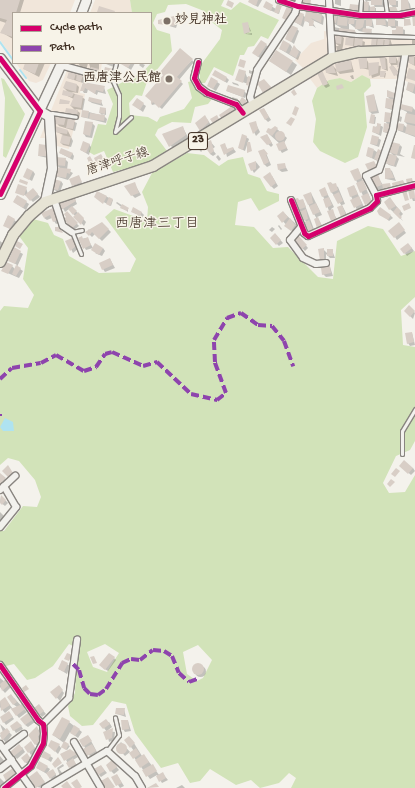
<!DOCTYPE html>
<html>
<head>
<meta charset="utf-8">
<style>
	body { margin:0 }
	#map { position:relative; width:415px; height:788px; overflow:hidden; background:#f4f2ec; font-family:"Gochi Hand","Klee One",sans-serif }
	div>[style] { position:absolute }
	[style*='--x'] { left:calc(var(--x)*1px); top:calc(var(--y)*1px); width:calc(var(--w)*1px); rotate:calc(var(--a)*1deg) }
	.built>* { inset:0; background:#f1e6da }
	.green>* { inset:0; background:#d2e3b9 }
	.water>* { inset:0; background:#afe3f0 }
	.shadow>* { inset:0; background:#0003 }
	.round { border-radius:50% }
	.stream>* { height:2px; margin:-1px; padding:0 1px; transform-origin:1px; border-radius:1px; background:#afe3f0 }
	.building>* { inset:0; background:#d8cec6 }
	.roads { filter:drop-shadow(1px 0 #898580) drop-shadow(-1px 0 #898580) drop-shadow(0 1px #898580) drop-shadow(0 -1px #898580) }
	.lane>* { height:3px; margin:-1.5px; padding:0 1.5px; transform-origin:1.5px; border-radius:1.5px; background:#f2f1ed }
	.street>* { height:6px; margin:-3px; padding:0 3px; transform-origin:3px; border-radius:3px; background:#f2f1ed }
	.secondary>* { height:9px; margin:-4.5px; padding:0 4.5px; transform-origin:4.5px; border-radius:4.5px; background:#f2f1ed }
	.primary>* { height:10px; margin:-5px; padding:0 5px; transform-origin:5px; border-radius:5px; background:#e7e4d5 }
	.quiet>* { height:4px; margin-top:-2px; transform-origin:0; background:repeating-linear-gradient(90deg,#8e44ad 0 8px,transparent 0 12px) }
	.cycleway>* { height:5px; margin:-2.5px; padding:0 2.5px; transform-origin:2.5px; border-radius:2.5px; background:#d6006c }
	.dots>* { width:11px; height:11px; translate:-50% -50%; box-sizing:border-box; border:2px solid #f7f3e8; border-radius:50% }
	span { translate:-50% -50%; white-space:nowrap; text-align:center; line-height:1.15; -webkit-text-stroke:3px #f7f3e8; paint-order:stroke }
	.shield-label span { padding:1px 3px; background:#f7f3e8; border:1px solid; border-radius:3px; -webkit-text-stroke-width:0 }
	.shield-label { font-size:12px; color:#3b2a1e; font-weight:700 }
	.poi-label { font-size:13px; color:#3b2a1e; font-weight:700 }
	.left { translate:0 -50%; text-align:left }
	.right { translate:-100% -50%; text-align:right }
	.street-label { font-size:13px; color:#3b2a1e }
	.neighbourhood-label { font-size:14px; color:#3b2a1e }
	.legend { position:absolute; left:12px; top:12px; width:140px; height:52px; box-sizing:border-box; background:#f7f3e8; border:1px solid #aca397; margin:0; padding:5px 7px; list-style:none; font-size:12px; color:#3b2a1e }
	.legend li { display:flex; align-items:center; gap:8px; height:20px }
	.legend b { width:20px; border:1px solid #aca397 }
</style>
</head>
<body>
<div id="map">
	<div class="built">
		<div style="clip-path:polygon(0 0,75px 0,70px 13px,13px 13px,13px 58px,0 40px)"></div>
		<div style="clip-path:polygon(95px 0,130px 0,132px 13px,90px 13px)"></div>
		<div style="clip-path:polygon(324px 31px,356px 36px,415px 38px,415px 46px,353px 48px,327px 54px,304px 69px,295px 60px,311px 43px,324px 39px)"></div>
		<div style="clip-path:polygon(415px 54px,415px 84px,399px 79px,370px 79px,362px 75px,351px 82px,340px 78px,329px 80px,317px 88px,308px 76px,338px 61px,361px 55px)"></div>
		<div style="clip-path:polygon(16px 63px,51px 63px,43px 80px,36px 83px,29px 81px)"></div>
		<div style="clip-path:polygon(70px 63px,102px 63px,100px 76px,84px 74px,80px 93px,85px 94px,80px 118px,76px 118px,69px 149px,49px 144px,47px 138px,40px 138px)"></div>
	</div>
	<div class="green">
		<div style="clip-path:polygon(130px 0,224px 0,221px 6px,231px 10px,240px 2px,279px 20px,268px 39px,261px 36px,254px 46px,248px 47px,244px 55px,240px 55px,233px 76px,214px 67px,205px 83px,200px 83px,200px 66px,220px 39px,222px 30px,213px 23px,204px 11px,186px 4px,168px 5px,165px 12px,157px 14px,153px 23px,157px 30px,170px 34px,172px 51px,147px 82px,142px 96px,136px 95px,129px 103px,130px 115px,148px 117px,157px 122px,160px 117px,184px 109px,192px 98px,188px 82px,192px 81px,200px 92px,212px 99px,208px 104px,195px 107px,191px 123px,172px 122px,158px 129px,155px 135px,167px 151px,147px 163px,113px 172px,104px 151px,94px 155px,89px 152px,98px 124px,106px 125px,113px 104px,107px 90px,143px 72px,151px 63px,151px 13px,132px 13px)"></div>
		<div style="clip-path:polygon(362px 75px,370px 79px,371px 86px,364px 93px,367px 127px,358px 157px,345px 163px,320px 151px,313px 142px,316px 119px,312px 101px,317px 88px,329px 80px,340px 78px,351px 82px)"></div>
		<div style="clip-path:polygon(1px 78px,4px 79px,25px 114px,6px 158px,3px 156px,5px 98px)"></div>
		<div style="clip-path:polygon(evenodd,187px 153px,204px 155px,219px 166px,228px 160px,243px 157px,248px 174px,260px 178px,267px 191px,279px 194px,279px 201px,259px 211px,251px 198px,238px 202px,235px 225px,254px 227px,273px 248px,288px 247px,318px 277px,333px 279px,337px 241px,368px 226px,383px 229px,401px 256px,415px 251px,415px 297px,401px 310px,403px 345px,415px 347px,415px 441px,410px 450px,396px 456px,383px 483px,389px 493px,405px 492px,415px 475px,415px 788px,291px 788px,296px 778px,289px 773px,279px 783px,260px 788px,251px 780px,236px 785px,210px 769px,200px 781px,190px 783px,178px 763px,161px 768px,135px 733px,126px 704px,112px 701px,93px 725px,82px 726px,70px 716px,68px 706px,75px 693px,77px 648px,69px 644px,53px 666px,35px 678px,27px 680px,14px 664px,6px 666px,0 661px,0 531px,4px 531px,23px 506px,37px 507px,41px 497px,35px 480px,19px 461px,8px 458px,0 465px,0 311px,4px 306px,28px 308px,34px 295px,23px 279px,28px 248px,19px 236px,33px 219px,48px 223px,54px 235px,63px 239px,69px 256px,99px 273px,130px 272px,136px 259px,105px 217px,114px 209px,147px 221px,148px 207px,142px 192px,152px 173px,187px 153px,105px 644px,119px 653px,107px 672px,93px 667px,87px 652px,105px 644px,187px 153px,198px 645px,212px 660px,203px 678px,197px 681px,187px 674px,183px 652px,198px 645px)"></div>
	</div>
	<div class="water">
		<div style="clip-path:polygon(5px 418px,13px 422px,14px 431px,3px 431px,0 427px)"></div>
	</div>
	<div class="shadow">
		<div style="clip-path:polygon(0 0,24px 0,20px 13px,13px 13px,13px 39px,1px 32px,6px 23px,0 21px)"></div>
		<div style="clip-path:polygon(250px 0,262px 0,258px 7px,252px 4px)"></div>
		<div style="clip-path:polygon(335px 0,341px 0,341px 6px,335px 4px)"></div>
		<div style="clip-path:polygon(365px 0,384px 0,384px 7px,375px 7px,372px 1px,367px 1px,371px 8px,376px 8px,376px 13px,365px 14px,367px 3px)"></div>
		<div style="clip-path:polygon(390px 0,398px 1px,398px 7px,394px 7px,401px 16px,391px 5px)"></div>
		<div style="clip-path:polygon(408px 1px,410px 4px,412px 14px,402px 11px)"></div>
		<div style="clip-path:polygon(266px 3px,276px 9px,281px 7px,279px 14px,267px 9px,264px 7px)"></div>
		<div style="clip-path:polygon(307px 12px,322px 15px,324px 17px,323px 25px,310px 19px,316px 28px,305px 20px,303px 27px,295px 22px,303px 15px,306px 18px)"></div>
		<div style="clip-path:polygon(337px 16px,357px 20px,372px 19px,374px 28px,366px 25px,366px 30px,371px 30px,372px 34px,359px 31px,349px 23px,349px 30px,355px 31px,357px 36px,335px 31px,334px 27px,343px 29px,333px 23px)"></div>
		<div style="clip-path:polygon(167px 18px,178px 22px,176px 28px,159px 23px)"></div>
		<div style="clip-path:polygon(389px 18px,398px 21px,398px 27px,405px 30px,405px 36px,393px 33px,397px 28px,392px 28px,388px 24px,388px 27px,377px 24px,385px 19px,389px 23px)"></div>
		<div style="clip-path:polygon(247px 23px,251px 31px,246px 34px,245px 33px)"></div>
		<div style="clip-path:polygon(297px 29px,299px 31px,294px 44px,286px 38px)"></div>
		<div style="clip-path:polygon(252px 33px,252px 35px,246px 34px)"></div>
		<div style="clip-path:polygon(341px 36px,344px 38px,343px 46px,342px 50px,337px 50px,336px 46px,339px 46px,335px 43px)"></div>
		<div style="clip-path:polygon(354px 37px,365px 42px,364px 49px,346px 44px)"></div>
		<div style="clip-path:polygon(373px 37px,386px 40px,386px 38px,390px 38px,392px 45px,375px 47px,372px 45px)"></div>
		<div style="clip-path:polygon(412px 40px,415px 40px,415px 47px,412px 45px)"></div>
		<div style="clip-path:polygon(290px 44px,292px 47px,291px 51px,294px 47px,301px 52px,298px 60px,280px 49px)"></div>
		<div style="clip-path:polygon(266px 45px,269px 47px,261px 59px,256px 55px)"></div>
		<div style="clip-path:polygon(413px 56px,415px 57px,415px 66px,408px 62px)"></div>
		<div style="clip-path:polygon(384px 57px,387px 59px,388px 71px,383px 69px)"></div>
		<div style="clip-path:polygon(396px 57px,401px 69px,398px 65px,392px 65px,395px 68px,401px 76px,398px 78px,390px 63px)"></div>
		<div style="clip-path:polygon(366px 58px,369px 64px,381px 66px,380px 72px,386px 73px,385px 78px,381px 75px,372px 78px,370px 70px,361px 68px)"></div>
		<div style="clip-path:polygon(192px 60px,194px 62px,179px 80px,183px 84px,162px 109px,156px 104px,152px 105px,152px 101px)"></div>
		<div style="clip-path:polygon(270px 61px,293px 62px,297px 65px,291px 75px)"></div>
		<div style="clip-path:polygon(351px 61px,354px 72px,340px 74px,336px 70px,338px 76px,327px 73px,333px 66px,338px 71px)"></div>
		<div style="clip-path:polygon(26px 63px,45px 63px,39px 77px,24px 69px)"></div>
		<div style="clip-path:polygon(78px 63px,88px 63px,86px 71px,81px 68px)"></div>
		<div style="clip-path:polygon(89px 63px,99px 63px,99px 73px,91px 71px)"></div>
		<div style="clip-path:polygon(117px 63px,116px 68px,106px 64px,106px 63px)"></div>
		<div style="clip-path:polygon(121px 63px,135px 63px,131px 70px)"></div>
		<div style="clip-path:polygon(141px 63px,145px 65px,143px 68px,139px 65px)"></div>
		<div style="clip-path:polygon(249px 70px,254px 72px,254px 75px,249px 73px)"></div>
		<div style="clip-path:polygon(245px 72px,247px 77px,252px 78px,251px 85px,237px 80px)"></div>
		<div style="clip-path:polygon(321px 72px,330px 86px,326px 88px,324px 86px)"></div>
		<div style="clip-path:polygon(75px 74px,85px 77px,84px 83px,104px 87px,106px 94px,98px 92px,97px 95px,88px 89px,87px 93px,84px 93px,82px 90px,83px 83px,68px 78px)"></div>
		<div style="clip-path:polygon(214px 75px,227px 78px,229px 80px,227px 83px)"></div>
		<div style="clip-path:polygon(353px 75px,354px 79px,352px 79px,350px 76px)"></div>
		<div style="clip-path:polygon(67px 82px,77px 85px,79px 87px,78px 93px,71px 92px,85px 99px,83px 110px,75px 109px,80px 113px,79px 118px,66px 113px,76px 111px,71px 106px,74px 99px,63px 94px,68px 92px,64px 88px)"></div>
		<div style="clip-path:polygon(217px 82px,220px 84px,216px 91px,208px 86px)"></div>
		<div style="clip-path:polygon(232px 82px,238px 84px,239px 86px,233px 84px)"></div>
		<div style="clip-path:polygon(409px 83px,415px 85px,415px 94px,407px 90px)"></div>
		<div style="clip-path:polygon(227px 91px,244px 91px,247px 94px,245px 98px)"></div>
		<div style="clip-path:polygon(388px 91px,398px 100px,394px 100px,396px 103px,395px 111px,386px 108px,391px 100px,388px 97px)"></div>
		<div style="clip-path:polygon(374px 95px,379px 113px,372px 114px,370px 112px)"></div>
		<div style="clip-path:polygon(232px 97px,238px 99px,238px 101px,233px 99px)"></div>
		<div style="clip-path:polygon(137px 100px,146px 106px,143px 112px,136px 107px)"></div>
		<div style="clip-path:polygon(89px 101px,101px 101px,103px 106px,92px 103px)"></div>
		<div style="clip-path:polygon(413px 108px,415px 110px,415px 137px,397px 130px,404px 125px,407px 128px,408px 125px,405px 122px,407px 112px,401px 109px)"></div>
		<div style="clip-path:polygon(106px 109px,106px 115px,102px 114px,107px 119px,106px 123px,82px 117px,89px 112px,103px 116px,100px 113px)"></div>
		<div style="clip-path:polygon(264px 109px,271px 120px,268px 122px,265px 119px)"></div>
		<div style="clip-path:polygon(391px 114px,393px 116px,392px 124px,389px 124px,392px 127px,391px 135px,384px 132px,388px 125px,385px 121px)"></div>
		<div style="clip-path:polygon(372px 116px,376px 117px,375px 124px,371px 123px)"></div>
		<div style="clip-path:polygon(399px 116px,402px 117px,401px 122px,398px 120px)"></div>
		<div style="clip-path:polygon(65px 118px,77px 123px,75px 131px,59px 126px,54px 120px)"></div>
		<div style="clip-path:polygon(207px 119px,211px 125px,203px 133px,197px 123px)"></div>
		<div style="clip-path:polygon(255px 122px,260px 132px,256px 136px,250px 124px)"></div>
		<div style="clip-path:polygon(92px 123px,95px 126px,92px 138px,86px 137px,84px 134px)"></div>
		<div style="clip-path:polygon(378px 124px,383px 127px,381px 136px,373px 132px)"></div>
		<div style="clip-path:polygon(183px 128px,189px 139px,174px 150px,163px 134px)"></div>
		<div style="clip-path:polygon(269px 129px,277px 129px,287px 138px,284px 143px,288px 150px,282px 153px,280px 150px,280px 144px,269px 134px)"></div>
		<div style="clip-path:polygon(55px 131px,68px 131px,73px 141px,71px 147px,63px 145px,61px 143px,63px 135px)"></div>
		<div style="clip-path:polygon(267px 135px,273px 145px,271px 147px,262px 138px)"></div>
		<div style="clip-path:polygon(246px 137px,249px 139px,245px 151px,239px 148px)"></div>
		<div style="clip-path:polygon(378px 138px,381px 140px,379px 147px,371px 144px)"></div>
		<div style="clip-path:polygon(210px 141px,215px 147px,212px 149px,216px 154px,213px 156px,210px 154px)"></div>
		<div style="clip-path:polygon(89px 144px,91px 147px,89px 155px,81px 150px)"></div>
		<div style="clip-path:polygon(224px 144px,228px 150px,233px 148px,236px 152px,227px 157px)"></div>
		<div style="clip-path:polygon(40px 145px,49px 148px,48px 158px,39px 156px)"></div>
		<div style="clip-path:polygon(400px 145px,402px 147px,400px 154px,405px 157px,395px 155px,399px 159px,396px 167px,389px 165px,386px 163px,394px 156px,390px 152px)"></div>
		<div style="clip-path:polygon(200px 147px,202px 151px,201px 152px,198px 148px)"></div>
		<div style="clip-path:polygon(374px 150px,378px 153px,382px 163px,367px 156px)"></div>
		<div style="clip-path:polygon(60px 153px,72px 153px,74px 156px,73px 160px)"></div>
		<div style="clip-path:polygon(266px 153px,271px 165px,267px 167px,264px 164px)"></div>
		<div style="clip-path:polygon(218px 155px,221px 159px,219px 161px,216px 157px)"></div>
		<div style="clip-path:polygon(101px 156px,106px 164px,100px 167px,98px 164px)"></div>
		<div style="clip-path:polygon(65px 159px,68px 162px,67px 170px,73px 173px,68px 180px,55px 176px,60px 168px,56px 165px)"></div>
		<div style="clip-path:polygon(256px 162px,260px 167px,254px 173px,249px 164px)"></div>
		<div style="clip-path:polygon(374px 162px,378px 169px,371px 172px,367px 165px)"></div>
		<div style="clip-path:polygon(284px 164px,288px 171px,282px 172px,279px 170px)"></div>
		<div style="clip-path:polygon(358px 169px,373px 205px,368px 207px,352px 171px)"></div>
		<div style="clip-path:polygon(389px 169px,392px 171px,396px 181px,386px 179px)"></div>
		<div style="clip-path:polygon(33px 171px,35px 174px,32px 181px,25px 177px)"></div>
		<div style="clip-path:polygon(78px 176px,83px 185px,75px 188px,73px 185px)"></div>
		<div style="clip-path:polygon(272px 176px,278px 186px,274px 189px,271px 186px)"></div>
		<div style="clip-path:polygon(377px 176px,383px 185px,390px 185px,391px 188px,378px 190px,375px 188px)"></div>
		<div style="clip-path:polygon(61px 181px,63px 184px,60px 192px,56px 191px,53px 189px)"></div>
		<div style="clip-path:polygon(134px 183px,141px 195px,135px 198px,132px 195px)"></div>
		<div style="clip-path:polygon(331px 183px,338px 187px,345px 204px,342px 205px,348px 217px,344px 219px,342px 216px,342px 206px,332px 193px,329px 184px)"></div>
		<div style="clip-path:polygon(354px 186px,364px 207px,357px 210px,348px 189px)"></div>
		<div style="clip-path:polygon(26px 188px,28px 194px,33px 189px,40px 197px,33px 202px,27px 196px,17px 192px)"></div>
		<div style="clip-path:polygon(325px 189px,334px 207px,331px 209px,338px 221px,334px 223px,323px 196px)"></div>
		<div style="clip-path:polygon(414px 190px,415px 201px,413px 201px,409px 191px)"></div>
		<div style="clip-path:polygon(98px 192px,113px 200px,111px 206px,98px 199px)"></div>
		<div style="clip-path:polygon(311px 193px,322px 215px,317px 217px,324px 229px,320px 230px,317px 219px,308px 204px)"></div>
		<div style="clip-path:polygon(17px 196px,29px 204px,26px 210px,14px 202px)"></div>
		<div style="clip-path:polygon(74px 197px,77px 204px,72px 207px,86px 222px,84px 226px,69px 209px,65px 212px,60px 203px)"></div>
		<div style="clip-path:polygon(303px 200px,315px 232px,312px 233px,299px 209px,300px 201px)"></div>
		<div style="clip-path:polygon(392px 201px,403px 214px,400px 217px,403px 221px,390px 209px)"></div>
		<div style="clip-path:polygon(117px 202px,128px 209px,128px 212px,116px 203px)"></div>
		<div style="clip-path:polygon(53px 209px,60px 222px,56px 224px,52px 218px,47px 220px,44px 218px)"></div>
		<div style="clip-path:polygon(380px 209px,391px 216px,393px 218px,389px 221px,378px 211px)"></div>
		<div style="clip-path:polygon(132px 211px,141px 212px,144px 215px,142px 218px)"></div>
		<div style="clip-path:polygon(67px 213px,79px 226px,74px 230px,72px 228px)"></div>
		<div style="clip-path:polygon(285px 214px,296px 224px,297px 229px,294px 233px,278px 216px)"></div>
		<div style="clip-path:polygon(8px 216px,17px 222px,13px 231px,4px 225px)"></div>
		<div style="clip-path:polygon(102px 223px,111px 232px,102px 241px,95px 234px,92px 237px,87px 232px,89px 229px,91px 232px)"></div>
		<div style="clip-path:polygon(279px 225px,282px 229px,281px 230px,278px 226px)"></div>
		<div style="clip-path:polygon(401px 226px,406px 233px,397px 240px,395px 237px)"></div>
		<div style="clip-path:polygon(272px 227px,275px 229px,272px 232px,269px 230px)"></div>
		<div style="clip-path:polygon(275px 234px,283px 243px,279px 246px,271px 238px)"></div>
		<div style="clip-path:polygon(298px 236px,308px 248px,305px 251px,294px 239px)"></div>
		<div style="clip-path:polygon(87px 238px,93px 248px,86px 250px,80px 239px)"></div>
		<div style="clip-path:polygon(72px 239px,78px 249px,73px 253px,67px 241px)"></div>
		<div style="clip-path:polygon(0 241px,5px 245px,0 252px)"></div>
		<div style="clip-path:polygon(411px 247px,414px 251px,407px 256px,402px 249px)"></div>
		<div style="clip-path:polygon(103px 248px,105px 251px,102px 256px,95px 253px)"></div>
		<div style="clip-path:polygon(14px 249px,23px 254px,17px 267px,23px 271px,19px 278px,3px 271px,12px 266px,15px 269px,17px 265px,9px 260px)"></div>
		<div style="clip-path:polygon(323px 249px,328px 254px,332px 250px,335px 258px,330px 258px,326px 254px,326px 262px,323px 262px,321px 260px)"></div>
		<div style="clip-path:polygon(110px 259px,115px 268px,105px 272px,103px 269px)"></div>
		<div style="clip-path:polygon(330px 267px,333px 276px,326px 277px,323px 274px)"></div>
		<div style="clip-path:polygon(409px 307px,415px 313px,413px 319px,405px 311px)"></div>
		<div style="clip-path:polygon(412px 333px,415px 345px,410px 346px,408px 343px)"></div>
		<div style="clip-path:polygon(403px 468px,413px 468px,415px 471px,411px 475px)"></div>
		<div style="clip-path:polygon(0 474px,7px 481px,1px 487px,0 486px)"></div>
		<div style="clip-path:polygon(1px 496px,8px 503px,5px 506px,0 502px)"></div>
		<div style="clip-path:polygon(0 512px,6px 518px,0 524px)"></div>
		<div style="clip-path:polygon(114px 658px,116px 660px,108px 671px,103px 668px)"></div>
		<div style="clip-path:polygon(62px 661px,70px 666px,67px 674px,59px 669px)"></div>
		<div class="round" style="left:194.5px;top:665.5px;width:11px;height:11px"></div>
		<div style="clip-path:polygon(0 678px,11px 687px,5px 693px,0 687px)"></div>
		<div style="clip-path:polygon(59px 687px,64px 693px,60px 701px,52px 692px)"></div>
		<div style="clip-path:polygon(14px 698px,27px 712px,19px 718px,11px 708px,5px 713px,0 707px,0 702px,5px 699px,13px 709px,17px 707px,13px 704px)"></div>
		<div style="clip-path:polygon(41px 708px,46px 714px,42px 717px,39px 714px)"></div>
		<div style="clip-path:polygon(124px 709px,126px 717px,117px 714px)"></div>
		<div style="clip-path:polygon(11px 715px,14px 719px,6px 725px,1px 718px)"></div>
		<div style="clip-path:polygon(31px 716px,35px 722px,28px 727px,25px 725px)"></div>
		<div style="clip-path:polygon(128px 721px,131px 731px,125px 732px,123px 729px)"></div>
		<div style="clip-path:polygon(69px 722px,82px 732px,78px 738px,70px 732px,64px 743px,53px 735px)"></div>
		<div style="clip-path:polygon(109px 722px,112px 727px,107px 731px,115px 732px,114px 740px,109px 742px,107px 732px,101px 724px)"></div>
		<div style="clip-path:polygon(0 724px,12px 735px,6px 743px,0 736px,3px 732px)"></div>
		<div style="clip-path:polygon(20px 724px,23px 729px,16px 733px,14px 730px)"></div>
		<div style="clip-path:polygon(37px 728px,42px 734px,41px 745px,38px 747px,29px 735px)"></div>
		<div style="clip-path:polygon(89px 737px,98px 754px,91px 758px,84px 746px)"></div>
		<div style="clip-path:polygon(132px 740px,142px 756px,146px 758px,160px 776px,163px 774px,168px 780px,162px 783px,157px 775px,150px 779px,130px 752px,125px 756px,117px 747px,121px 742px,131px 753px,134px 751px,131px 747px)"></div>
		<div style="clip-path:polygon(64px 743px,70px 746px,67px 750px,62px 747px,58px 754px,52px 748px,59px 745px,61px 748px)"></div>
		<div style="clip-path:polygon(33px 745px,37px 751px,31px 755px,29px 752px)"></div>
		<div style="clip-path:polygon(22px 747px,25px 752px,17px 759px,11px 752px)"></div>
		<div style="clip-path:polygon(74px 752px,78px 757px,73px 760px,78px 767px,72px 770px,66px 760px)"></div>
		<div style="clip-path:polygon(0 756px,6px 763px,2px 766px,0 764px)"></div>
		<div style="clip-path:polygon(50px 756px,53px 758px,51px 762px,43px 757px)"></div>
		<div style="clip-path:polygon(29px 757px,33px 762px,28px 765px,22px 758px)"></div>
		<div style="clip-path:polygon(112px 761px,119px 770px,114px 774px,111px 771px)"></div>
		<div style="clip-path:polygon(63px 764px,64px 766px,59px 769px,63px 774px,60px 776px,57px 768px)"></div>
		<div style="clip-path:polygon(101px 766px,107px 773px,101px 777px,99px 775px)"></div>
		<div style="clip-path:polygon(47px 767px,50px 769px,47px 774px,37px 768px)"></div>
		<div style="clip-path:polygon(15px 772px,18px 776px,10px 782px,7px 780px)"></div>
		<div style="clip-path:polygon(55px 773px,57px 777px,53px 781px,48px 774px)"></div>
		<div style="clip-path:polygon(40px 775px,46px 785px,42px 788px,37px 787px)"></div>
		<div style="clip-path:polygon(117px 775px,124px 786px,120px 788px,113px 777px)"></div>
		<div style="clip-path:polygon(0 778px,6px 784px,1px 788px,0 788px)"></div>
		<div style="clip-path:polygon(182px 785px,185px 788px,176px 788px)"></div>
	</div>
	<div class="stream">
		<div style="--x:0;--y:42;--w:22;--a:54"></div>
		<div style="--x:20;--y:70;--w:10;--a:53"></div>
	</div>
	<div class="building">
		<div style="clip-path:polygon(0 0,20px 0,16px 13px,13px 13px,13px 37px,0 33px,7px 20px,0 18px)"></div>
		<div style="clip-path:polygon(228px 0,234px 3px,232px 8px,226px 5px)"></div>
		<div style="clip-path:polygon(249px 0,258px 0,256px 6px,248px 2px)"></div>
		<div style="clip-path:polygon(301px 0,311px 0,310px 6px,300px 4px)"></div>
		<div style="clip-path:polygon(371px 0,382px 0,382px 5px,371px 5px)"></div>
		<div style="clip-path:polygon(388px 0,396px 0,396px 5px,390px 5px)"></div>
		<div style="clip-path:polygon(401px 0,408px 0,410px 12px,401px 12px)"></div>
		<div style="clip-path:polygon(266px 1px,273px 5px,271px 11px,263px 7px)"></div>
		<div style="clip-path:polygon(363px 1px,369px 2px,368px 12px,362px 12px)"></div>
		<div style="clip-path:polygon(277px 4px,282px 6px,278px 14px,274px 12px)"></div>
		<div style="clip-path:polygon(350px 4px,359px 5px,358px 12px,349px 11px)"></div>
		<div style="clip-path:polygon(99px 6px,115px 11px,114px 13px,97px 12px)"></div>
		<div style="clip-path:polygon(287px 6px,295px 10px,288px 21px,282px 18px)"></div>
		<div style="clip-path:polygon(375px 6px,375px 12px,370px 12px,370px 7px)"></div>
		<div style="clip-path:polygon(389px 7px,396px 7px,399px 14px,389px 14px)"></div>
		<div style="clip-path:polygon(306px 11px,322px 14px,321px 23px,311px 18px,314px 21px,313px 26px,309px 26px,309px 22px,304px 21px)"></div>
		<div style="clip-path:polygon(299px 12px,304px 14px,301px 25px,294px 22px)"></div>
		<div style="clip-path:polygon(333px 14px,337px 15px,336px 23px,332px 23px)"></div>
		<div style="clip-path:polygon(338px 15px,348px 16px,347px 26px,337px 25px)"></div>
		<div style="clip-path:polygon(412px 15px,415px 15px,415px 26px,413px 26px)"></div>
		<div style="clip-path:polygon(174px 16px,176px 23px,174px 26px,158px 24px,158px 20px)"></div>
		<div style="clip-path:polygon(349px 16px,355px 17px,354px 24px,348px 24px)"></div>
		<div style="clip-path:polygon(357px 16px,365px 17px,363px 27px,360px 29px,355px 29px)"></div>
		<div style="clip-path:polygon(366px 17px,372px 18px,372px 26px,366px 26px)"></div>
		<div style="clip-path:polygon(388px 17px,395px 17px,395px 26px,388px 26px)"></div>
		<div style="clip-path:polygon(376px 18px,385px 18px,386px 25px,376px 25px)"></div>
		<div style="clip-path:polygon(404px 19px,410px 19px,411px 25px,404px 26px)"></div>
		<div style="clip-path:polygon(248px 22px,250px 32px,244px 34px,242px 23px)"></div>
		<div style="clip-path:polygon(291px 25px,298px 28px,291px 42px,285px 39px)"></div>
		<div style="clip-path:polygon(396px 26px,403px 27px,403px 34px,392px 34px,392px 30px,396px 30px)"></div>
		<div style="clip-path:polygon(339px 28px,355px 30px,355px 34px,339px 31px)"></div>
		<div style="clip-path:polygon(363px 28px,372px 29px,371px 33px,362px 32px)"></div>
		<div style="clip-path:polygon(336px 34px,342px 35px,341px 44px,334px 43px)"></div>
		<div style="clip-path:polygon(346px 35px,354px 36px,353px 46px,345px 45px)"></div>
		<div style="clip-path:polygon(372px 36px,377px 36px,376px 46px,371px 45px)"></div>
		<div style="clip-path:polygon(378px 36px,384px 37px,383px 46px,377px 45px)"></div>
		<div style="clip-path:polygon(355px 37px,363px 38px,362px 47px,354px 46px)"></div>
		<div style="clip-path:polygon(385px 37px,390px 37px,389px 46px,384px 46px)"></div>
		<div style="clip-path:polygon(261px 40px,267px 44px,258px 57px,252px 53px)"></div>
		<div style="clip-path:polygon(283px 40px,290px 44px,286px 52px,279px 49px)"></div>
		<div style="clip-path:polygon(294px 45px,299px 52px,296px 58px,289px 54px)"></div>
		<div style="clip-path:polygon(180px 48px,193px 59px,177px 77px,182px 81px,159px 108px,153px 102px,151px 105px,151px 101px,145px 96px,163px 75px,160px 72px)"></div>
		<div style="clip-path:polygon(276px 50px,293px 61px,286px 72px,269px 61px)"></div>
		<div style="clip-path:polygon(385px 55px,386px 69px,382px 69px,379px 56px)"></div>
		<div style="clip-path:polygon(399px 55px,403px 56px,401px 68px,397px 67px)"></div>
		<div style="clip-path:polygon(408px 55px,414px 55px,414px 65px,407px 62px)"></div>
		<div style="clip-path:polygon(389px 56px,396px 56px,396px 63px,389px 63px)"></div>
		<div style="clip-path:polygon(358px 57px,367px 57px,367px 68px,360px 69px)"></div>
		<div style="clip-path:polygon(240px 59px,246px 61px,244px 68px,238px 66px)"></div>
		<div style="clip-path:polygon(351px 59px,352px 69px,337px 72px,335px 64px)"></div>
		<div style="clip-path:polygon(379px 62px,378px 73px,369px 76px,368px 63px)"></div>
		<div style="clip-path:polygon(25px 63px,39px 63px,35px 74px,23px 69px)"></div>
		<div style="clip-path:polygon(119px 63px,131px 63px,128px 68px)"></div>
		<div style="clip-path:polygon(333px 65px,336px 73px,326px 73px,325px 68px)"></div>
		<div style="clip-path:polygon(393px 65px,399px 74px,394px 76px,389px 67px)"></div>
		<div style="clip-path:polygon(91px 67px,99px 69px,98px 73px,89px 71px)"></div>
		<div style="clip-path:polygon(105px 67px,113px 69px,111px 76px,103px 74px)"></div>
		<div style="clip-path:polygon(409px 68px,415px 70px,415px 81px,406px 78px)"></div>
		<div style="clip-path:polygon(239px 69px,246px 71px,243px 83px,235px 80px)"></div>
		<div style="clip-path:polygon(215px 70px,227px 77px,225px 82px,212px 75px)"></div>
		<div style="clip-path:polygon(322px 70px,328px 84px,323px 86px,317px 73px)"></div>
		<div style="clip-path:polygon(69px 71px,76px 73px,74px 80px,67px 78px)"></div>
		<div style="clip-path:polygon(380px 71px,386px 71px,384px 77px,380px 77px)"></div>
		<div style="clip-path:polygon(77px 73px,83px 74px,81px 82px,76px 80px)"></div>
		<div style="clip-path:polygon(248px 76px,252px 77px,250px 86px,246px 85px)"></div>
		<div style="clip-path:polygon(211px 77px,218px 81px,213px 89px,207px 86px)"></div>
		<div style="clip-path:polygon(264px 79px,272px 88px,263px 93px,257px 83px)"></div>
		<div style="clip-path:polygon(66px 81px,77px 84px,76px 92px,63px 88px)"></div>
		<div style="clip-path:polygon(83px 82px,105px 86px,103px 92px,96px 90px,95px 94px,85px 88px,84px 91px,80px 91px)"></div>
		<div style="clip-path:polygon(408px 82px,415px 84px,413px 92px,406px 90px)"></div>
		<div style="clip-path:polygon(342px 84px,344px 88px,337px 90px,336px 86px)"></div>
		<div style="clip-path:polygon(228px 85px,245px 90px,243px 97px,226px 91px)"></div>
		<div style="clip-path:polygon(294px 89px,297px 94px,294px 96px,291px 92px)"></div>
		<div style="clip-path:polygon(63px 90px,74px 93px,72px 97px,62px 95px)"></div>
		<div style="clip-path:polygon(387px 90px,397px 94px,396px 98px,387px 97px)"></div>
		<div style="clip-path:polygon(75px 94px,83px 96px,81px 108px,70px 106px)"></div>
		<div style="clip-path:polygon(374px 94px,377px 111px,369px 112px,366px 96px)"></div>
		<div style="clip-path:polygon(89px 97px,102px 100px,101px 104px,88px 101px)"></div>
		<div style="clip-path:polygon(242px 97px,247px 101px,244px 105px,239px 102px)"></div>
		<div style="clip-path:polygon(137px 98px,144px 103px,140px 110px,132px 105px)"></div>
		<div style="clip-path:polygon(386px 98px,394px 99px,393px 109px,385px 108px)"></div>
		<div style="clip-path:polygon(60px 99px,70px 101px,69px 104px,59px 104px)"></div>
		<div style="clip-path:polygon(401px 104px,413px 107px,412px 112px,400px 109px)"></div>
		<div style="clip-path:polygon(232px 106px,236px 111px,222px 119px,219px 115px)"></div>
		<div style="clip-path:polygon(295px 106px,299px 108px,296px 116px,292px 114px)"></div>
		<div style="clip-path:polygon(100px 107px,106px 108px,105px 114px,99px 113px)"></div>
		<div style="clip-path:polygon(66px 108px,78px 110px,77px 116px,65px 113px)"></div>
		<div style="clip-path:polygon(264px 108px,269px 117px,265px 120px,259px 110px)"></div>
		<div style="clip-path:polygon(82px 110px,89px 111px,88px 118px,81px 117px)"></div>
		<div style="clip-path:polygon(385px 112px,391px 113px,390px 122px,384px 122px)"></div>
		<div style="clip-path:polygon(90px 113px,105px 115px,104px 121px,89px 119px)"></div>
		<div style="clip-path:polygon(406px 113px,415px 115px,415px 124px,404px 122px)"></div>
		<div style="clip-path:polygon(371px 114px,375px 115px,374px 124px,369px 123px)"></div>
		<div style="clip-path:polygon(54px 115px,66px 117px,64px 125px,55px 124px,56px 121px,53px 120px)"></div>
		<div style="clip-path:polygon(205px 115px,209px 122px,200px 131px,195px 123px)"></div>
		<div style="clip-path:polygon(217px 115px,220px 121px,214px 125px,210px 119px)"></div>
		<div style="clip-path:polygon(291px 117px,295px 119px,291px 126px,286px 123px)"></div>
		<div style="clip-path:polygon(68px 118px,75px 119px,73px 129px,66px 128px)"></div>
		<div style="clip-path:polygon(85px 121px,93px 122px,90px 136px,83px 134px)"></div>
		<div style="clip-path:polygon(256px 121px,258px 129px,253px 134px,249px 123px)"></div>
		<div style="clip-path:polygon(377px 123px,381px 124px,379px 134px,372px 132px,373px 126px,377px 127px)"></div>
		<div style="clip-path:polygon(384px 123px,390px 124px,389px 133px,383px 132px)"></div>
		<div style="clip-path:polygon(397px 123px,404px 124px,403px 131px,396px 130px)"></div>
		<div style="clip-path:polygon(407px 124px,415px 126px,415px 136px,405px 133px)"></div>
		<div style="clip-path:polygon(55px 126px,68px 130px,67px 134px,54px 132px)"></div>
		<div style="clip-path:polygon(183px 126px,186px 135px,169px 147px,162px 134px)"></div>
		<div style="clip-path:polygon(275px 126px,278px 128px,272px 136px,266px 132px,268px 128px,271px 129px)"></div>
		<div class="round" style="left:275px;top:131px;width:10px;height:10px"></div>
		<div style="clip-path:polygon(242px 134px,247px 136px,243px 150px,238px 148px)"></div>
		<div style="clip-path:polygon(267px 134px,272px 143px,267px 145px,260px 137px)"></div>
		<div style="clip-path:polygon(62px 135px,71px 137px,69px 145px,60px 143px)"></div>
		<div style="clip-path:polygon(372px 135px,379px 137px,377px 145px,370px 144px)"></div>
		<div style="clip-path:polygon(211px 140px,214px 151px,210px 154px,203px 144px)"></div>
		<div style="clip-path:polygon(83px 141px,90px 144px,86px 153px,80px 150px)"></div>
		<div style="clip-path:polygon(284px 141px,287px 148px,279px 151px,276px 144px)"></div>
		<div style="clip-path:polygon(247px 142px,250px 142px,252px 151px,247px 153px)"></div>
		<div style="clip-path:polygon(392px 142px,400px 144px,397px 155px,389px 152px)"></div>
		<div style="clip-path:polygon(225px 143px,227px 149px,233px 147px,234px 149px,224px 155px,220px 145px)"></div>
		<div style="clip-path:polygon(39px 144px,46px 145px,46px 156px,38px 156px)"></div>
		<div style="clip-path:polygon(414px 145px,415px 145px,415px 159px,411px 158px)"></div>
		<div style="clip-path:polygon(368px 147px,374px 149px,372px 158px,366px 156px)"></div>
		<div style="clip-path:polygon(61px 148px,73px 153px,70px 158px,59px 153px)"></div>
		<div style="clip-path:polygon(264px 149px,268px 154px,266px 155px,269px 162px,264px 165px,258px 151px)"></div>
		<div style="clip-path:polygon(378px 149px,384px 152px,379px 161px,374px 159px)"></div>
		<div style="clip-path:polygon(388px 153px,397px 156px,394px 166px,385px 163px)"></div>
		<div style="clip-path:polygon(101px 154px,105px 161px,97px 165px,94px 158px)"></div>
		<div style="clip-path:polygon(90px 156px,95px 165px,91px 167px,87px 158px)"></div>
		<div style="clip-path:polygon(56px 157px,66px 158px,65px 166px,55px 165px)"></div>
		<div style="clip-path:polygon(256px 161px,256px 169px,251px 171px,248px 164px)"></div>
		<div style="clip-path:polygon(374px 161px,377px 167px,368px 170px,365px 164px)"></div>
		<div style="clip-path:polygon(285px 163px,286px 168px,278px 170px,277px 164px)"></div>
		<div style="clip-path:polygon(55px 167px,71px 169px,70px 174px,67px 173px,66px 178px,54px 176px)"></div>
		<div style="clip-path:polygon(27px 168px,33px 171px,29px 180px,23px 177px)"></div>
		<div style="clip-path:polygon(358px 168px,362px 178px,355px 181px,350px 171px)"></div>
		<div style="clip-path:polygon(385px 168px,390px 168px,394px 178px,385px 179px)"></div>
		<div style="clip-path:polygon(270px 172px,276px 183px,271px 187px,263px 177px)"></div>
		<div style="clip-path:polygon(378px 174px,382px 185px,374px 188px,370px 178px)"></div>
		<div style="clip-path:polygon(79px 175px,82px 182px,72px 186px,69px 179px)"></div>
		<div style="clip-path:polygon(412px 178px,413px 183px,407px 185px,406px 179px)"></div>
		<div style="clip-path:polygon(20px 179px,28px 182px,27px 185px,19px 182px)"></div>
		<div style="clip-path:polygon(54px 179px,61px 181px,58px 190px,52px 189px)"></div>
		<div style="clip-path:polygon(363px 180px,367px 189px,360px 193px,356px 183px)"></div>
		<div style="clip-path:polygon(403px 180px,405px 184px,393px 188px,392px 183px)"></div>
		<div style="clip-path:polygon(135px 182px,139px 193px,131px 196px,124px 186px)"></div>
		<div style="clip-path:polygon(331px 182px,332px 184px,336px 183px,338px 190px,331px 193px,327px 183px)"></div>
		<div style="clip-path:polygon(390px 183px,391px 188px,383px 189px,382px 184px)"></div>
		<div style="clip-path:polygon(18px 184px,27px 187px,24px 196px,15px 193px)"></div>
		<div style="clip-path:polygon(354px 185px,358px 194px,350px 197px,347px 188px)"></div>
		<div style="clip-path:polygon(325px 187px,328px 195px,322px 197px,319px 190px)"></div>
		<div style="clip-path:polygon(33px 188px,38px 194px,30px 201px,25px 195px)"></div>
		<div style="clip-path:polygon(414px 189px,415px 198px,410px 199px,408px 190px)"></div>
		<div style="clip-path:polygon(406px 190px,409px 200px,405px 201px,402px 191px)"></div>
		<div style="clip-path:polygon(97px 191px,107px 196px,103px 204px,94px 197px)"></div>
		<div style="clip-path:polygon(311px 192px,313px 203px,308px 205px,303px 195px)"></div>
		<div style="clip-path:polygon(339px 192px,343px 201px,338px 204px,333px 195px)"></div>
		<div style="clip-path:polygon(368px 193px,372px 202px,365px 205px,361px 196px)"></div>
		<div style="clip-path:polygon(17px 195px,27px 201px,23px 208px,13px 202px)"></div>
		<div style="clip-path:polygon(74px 196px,76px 201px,61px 210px,58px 202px)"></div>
		<div style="clip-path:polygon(359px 196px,362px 204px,354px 208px,350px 200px)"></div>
		<div style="clip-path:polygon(109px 197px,113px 199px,110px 206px,106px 204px)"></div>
		<div style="clip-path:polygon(329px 197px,332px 205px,326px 208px,323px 199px)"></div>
		<div style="clip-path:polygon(390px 197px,396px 206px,389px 210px,384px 202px)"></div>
		<div style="clip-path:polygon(298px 198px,299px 200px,303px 199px,306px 207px,298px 210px,294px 199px)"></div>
		<div style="clip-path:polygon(316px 203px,320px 212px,313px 215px,309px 206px)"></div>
		<div style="clip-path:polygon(409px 203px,411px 208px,404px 211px,402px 206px)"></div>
		<div style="clip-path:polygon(122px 204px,129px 208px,127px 211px,120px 208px)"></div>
		<div style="clip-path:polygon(342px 205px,346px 215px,341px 217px,337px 207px)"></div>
		<div style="clip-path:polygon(72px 206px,77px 211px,73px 215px,68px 209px)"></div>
		<div style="clip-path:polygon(133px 207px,142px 212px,140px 216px,131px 212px)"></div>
		<div style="clip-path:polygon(380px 207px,391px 215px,388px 220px,379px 215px,377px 211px)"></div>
		<div style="clip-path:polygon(397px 207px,401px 211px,399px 214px,402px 217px,400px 219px,393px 212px)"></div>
		<div style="clip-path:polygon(53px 208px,58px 220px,53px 222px,50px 215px,44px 218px,41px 213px)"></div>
		<div style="clip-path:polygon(306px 209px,308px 219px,303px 221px,299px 212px)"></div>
		<div style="clip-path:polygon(333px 209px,336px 219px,331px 221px,327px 211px)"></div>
		<div style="clip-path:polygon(67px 211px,78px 223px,71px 229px,64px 219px,66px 217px,64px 214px)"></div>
		<div style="clip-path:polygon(283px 211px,288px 217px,282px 223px,277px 216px)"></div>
		<div style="clip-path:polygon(78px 212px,84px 218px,81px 225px,73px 217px)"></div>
		<div style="clip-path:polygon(8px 215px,15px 219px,10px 229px,3px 226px)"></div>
		<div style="clip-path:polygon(318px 217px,322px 226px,317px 228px,314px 219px)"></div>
		<div style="clip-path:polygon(290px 218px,295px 225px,291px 231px,284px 226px)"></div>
		<div style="clip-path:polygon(309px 220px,313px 230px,309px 231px,303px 223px)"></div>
		<div style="clip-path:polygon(102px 222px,109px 229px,99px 239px,92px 232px,89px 236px,85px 232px)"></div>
		<div style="clip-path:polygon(399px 222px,405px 230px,394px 238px,388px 231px)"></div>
		<div style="clip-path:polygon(55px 227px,60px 227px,63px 233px,55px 231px)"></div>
		<div style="clip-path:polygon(275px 233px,281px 240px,276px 245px,270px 238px)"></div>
		<div style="clip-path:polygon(298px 235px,307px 245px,302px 249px,293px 239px)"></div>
		<div style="clip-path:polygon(82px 236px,83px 239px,88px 237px,91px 245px,83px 249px,78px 238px)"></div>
		<div style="clip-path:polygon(72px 238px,76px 246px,70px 251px,65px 241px)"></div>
		<div style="clip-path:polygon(17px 241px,23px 244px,20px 249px,15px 246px)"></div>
		<div style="clip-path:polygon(95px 243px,103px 248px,99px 255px,91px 250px)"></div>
		<div style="clip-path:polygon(408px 243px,412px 248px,404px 254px,400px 249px)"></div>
		<div style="clip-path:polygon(14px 247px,21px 251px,15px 264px,8px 261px)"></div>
		<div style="clip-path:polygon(324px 248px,324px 259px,320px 260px,318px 249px)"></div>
		<div style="clip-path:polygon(327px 249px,333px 249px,333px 256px,327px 256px)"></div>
		<div style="clip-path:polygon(110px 258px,113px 265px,102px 270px,99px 263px)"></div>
		<div style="clip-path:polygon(6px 262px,13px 265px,8px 274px,1px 271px)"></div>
		<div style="clip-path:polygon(16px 265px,21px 268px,16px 276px,12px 274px)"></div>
		<div style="clip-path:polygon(330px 266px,331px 273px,322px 275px,321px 268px)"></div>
		<div style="clip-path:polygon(409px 305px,415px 311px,410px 317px,404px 311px)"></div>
		<div style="clip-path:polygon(412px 332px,414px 342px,407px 344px,405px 333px)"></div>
		<div style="clip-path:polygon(404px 460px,413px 468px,408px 474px,399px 466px)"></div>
		<div style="clip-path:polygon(8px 465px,13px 473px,9px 478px,2px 471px)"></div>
		<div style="clip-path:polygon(396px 468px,400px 471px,395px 477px,391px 474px)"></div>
		<div style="clip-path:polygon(0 473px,6px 478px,0 484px)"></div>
		<div style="clip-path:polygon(391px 479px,395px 482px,390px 487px,387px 484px)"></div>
		<div style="clip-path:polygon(1px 495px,6px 500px,2px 505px,0 503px)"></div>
		<div style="clip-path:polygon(67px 653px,72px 655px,69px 661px,64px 659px)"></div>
		<div style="clip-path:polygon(109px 653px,115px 657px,105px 670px,99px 665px)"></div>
		<div style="clip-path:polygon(94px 656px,97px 663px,93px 664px,90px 657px)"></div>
		<div style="clip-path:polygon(62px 660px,68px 663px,64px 672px,58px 669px)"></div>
		<div class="round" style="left:192px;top:663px;width:12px;height:12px"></div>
		<div style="clip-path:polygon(6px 679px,10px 684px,2px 691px,0 684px)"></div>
		<div style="clip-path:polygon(26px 685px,29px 689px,24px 692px,22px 688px)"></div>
		<div style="clip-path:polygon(59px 685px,63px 690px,56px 699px,50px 692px)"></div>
		<div style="clip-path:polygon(11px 694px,17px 702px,13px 705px,7px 697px)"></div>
		<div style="clip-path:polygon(5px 697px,10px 705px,1px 711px,0 701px)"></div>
		<div style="clip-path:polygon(22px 704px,25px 709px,16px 716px,11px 709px)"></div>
		<div style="clip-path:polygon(39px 704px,44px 711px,39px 715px,34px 708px)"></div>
		<div style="clip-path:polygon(116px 708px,125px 708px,124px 715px,115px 714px)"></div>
		<div style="clip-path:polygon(9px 711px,13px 717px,3px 723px,0 717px)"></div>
		<div style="clip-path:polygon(29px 712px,34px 719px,25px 725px,20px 719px)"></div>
		<div style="clip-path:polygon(62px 717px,70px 721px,60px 739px,52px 735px)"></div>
		<div style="clip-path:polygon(106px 719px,110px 724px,103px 729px,99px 724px)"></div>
		<div style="clip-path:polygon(121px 720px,128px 720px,129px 729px,122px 730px)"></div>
		<div style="clip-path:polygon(17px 721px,22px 726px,13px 731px,10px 726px)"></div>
		<div style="clip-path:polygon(74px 725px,80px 729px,75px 736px,70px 733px)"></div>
		<div style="clip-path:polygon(37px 726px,40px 735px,38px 736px,39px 742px,35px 745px,28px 735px)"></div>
		<div style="clip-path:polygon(7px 728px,10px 732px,2px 741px,0 733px)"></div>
		<div style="clip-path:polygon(113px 728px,112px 738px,106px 740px,103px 732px)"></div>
		<div style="clip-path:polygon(88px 735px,92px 741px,83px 747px,79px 740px)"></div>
		<div style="clip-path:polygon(129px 736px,135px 743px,130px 748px,124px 740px)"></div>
		<div style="clip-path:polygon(51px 740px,60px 744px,55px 752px,48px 746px)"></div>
		<div style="clip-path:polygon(31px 741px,35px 748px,28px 753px,24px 747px)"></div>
		<div style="clip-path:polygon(64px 741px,69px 744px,66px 750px,61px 747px)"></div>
		<div class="round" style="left:115.5px;top:742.5px;width:11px;height:11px"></div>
		<div style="clip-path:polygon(19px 744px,23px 749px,13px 757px,10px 752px)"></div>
		<div style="clip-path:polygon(92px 744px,96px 751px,87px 756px,83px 749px)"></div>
		<div style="clip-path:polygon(136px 748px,140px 754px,133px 759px,129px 753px)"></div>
		<div style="clip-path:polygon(70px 749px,77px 754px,64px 761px,60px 754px)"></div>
		<div style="clip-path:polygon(44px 751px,51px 755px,48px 760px,41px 757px)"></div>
		<div style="clip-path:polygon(27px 753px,31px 759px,25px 763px,21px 758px)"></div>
		<div style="clip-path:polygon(144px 754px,149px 762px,140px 768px,135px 760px)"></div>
		<div style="clip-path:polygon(58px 757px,62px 763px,55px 768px,52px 764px)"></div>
		<div style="clip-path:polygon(73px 758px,76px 764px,69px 768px,66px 763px)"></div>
		<div style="clip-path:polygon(112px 760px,117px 767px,110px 772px,106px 765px)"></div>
		<div style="clip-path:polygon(39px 761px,48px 766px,44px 772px,36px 768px)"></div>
		<div style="clip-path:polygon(153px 764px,157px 771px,146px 777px,142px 770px)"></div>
		<div style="clip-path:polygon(101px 765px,105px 771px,98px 775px,94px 769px)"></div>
		<div style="clip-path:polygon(13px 768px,17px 773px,6px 781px,3px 775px)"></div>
		<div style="clip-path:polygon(53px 769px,56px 774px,50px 779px,46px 773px)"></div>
		<div style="clip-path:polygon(37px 771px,45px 782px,36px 788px,29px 777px)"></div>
		<div style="clip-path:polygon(163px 772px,166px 778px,159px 782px,156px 776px)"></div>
		<div style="clip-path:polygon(117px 774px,122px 783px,116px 786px,111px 777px)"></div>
		<div style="clip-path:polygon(108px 777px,115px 787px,113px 788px,105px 788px,101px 781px)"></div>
		<div style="clip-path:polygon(77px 779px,82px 787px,80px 788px,75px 788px,71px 783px)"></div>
		<div style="clip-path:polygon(67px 781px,72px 788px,63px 788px,61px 786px)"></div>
		<div style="clip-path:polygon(156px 783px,159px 787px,147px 788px)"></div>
	</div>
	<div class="roads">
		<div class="lane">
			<div style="--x:385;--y:0;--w:15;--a:82"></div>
			<div style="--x:360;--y:15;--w:15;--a:-86"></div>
			<div style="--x:331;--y:32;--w:25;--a:7"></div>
			<div style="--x:356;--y:35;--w:59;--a:1.9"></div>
			<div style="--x:116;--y:63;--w:16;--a:104"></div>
			<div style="--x:112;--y:79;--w:17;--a:66"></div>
			<div style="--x:119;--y:95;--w:21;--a:90"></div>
			<div style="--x:119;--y:116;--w:16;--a:104"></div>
			<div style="--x:115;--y:132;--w:22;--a:-43"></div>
			<div style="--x:49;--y:116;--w:4;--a:-45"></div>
			<div style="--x:52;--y:113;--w:24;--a:9"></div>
			<div style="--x:81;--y:254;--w:24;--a:-112"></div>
			<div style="--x:72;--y:232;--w:10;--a:-11"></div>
			<div style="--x:402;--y:454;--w:23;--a:-90"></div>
			<div style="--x:402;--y:431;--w:26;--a:-59"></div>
			<div style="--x:107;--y:751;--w:20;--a:-53"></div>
			<div style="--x:119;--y:735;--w:18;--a:-103"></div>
		</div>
		<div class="street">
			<div style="--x:279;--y:0;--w:20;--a:18"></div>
			<div style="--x:298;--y:6;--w:63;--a:8.3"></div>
			<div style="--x:360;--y:15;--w:40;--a:0"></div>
			<div style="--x:400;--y:15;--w:15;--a:-11"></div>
			<div style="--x:329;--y:0;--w:58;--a:87"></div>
			<div style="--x:198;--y:62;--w:16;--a:104"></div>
			<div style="--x:194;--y:78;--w:10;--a:61"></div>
			<div style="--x:199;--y:87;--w:10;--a:37"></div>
			<div style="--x:207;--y:93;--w:31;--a:21"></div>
			<div style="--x:236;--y:104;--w:11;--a:52"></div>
			<div style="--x:60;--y:65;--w:54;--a:15.1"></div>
			<div style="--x:253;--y:106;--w:9;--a:-108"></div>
			<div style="--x:250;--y:97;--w:28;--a:-75"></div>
			<div style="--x:257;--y:70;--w:69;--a:-56.3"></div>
			<div style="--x:295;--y:13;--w:14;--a:-73"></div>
			<div style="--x:376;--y:195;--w:21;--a:-118"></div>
			<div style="--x:366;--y:176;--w:14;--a:-25"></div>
			<div style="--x:379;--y:170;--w:43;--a:-71.1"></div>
			<div style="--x:393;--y:129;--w:80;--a:-80.7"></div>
			<div style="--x:54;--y:199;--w:28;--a:72"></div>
			<div style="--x:63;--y:226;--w:11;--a:34"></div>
			<div style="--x:291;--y:200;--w:35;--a:68"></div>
			<div style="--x:304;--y:233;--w:5;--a:37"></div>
			<div style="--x:308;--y:236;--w:68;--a:-24.3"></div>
			<div style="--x:370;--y:208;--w:10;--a:-45"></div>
			<div style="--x:377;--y:201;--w:6;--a:-99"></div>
			<div style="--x:376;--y:195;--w:40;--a:-14.4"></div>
			<div style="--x:301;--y:227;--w:17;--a:130"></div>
			<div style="--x:290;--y:240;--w:22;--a:54"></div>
			<div style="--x:303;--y:258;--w:14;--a:25"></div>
			<div style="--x:316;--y:264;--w:10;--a:-6"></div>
			<div style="--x:0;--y:490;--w:21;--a:-43"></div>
			<div style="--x:0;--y:527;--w:26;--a:-51"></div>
			<div style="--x:16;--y:507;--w:24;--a:-120"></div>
			<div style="--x:0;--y:665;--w:67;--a:55.4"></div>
			<div style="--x:38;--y:720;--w:6;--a:39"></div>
			<div style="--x:43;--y:724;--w:9;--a:84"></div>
			<div style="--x:44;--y:733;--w:10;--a:96"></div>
			<div style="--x:43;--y:743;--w:26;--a:118"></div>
			<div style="--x:31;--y:766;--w:35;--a:141"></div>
			<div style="--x:43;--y:724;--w:37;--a:-45"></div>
			<div style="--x:69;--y:698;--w:59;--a:-82.1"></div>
			<div style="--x:74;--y:742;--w:53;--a:59.6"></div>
			<div style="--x:0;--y:744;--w:54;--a:54.8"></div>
			<div style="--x:4;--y:749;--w:25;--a:-37"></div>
			<div style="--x:0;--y:769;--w:15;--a:-37"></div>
			<div style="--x:45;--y:788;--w:72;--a:-30.8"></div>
			<div style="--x:107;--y:751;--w:38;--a:42"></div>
			<div style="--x:135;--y:776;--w:14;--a:60"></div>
		</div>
		<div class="secondary">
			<div style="--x:81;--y:13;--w:14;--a:-69"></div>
			<div style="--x:0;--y:58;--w:66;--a:53"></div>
			<div style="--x:40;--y:111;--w:10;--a:29"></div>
			<div style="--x:49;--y:116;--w:52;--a:86.7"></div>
			<div style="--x:52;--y:168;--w:35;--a:102"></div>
			<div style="--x:0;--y:194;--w:145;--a:-65"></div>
		</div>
		<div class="primary">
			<div style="--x:0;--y:262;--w:30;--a:-64"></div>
			<div style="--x:13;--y:235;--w:25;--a:-50"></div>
			<div style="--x:29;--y:216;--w:21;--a:-41"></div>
			<div style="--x:45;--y:202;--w:114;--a:-18.4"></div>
			<div style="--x:153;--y:166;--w:209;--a:-31.1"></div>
			<div style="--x:332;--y:58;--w:28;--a:-13"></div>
			<div style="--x:359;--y:52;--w:56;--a:-2"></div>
		</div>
	</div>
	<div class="quiet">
		<div style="--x:0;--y:379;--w:16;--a:-43"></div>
		<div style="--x:12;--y:368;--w:29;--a:-10"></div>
		<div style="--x:41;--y:363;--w:17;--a:-28"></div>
		<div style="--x:56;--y:355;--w:32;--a:30"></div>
		<div style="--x:84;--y:371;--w:13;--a:-18"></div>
		<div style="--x:96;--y:367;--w:16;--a:-55"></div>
		<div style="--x:105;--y:354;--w:7;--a:-16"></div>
		<div style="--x:112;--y:352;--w:34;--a:24"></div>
		<div style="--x:143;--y:366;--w:15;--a:-16"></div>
		<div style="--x:157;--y:362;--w:47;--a:43.3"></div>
		<div style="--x:191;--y:394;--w:27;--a:13"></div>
		<div style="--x:217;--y:400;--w:11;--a:-38"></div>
		<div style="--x:226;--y:393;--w:33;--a:-110"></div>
		<div style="--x:215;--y:362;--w:22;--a:-93"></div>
		<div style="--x:214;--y:340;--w:26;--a:-59"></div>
		<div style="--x:227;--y:318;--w:15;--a:-20"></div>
		<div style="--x:241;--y:313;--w:21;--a:35"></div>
		<div style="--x:258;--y:325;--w:14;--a:4"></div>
		<div style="--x:272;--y:326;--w:19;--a:51"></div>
		<div style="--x:284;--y:341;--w:27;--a:70"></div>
		<div style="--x:0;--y:414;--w:2;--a:90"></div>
		<div style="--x:73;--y:664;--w:8;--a:45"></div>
		<div style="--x:79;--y:670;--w:19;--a:74"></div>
		<div style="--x:84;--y:688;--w:8;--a:45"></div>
		<div style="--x:90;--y:694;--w:8;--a:7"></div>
		<div style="--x:98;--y:695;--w:10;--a:-37"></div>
		<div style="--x:106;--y:689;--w:31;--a:-58"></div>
		<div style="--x:122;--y:663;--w:10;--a:-24"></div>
		<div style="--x:131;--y:659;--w:9;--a:6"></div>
		<div style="--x:140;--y:660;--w:16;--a:-38"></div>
		<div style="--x:153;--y:650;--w:11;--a:5"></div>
		<div style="--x:164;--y:651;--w:9;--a:32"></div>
		<div style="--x:172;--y:656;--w:18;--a:68"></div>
		<div style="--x:179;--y:673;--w:13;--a:42"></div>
		<div style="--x:189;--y:682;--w:9;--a:-21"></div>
	</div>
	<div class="cycleway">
		<div style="--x:279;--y:0;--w:20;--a:18"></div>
		<div style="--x:298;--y:6;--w:63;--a:8.3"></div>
		<div style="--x:360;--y:15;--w:40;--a:0"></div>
		<div style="--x:400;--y:15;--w:15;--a:-11"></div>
		<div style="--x:0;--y:58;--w:66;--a:53"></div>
		<div style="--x:40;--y:111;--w:92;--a:115.7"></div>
		<div style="--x:198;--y:62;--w:16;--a:104"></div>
		<div style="--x:194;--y:78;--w:10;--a:61"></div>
		<div style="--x:199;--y:87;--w:10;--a:37"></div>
		<div style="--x:207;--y:93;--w:31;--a:21"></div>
		<div style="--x:236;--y:104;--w:11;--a:52"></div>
		<div style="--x:291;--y:200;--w:35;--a:68"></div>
		<div style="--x:304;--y:233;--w:5;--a:37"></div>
		<div style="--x:308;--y:236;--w:68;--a:-24.3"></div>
		<div style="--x:370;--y:208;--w:10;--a:-45"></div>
		<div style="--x:377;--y:201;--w:6;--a:-99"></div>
		<div style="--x:376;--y:195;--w:40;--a:-14.4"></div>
		<div style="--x:0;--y:665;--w:67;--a:55.4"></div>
		<div style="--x:38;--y:720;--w:6;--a:39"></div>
		<div style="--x:43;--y:724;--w:9;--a:84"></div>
		<div style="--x:44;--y:733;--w:10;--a:96"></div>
		<div style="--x:43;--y:743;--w:26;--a:118"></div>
		<div style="--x:31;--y:766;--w:35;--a:141"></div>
	</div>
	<div class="dots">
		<div style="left:167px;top:21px;background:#7c7066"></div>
		<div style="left:169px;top:79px;background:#7c7066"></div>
	</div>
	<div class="shield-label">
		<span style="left:198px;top:141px">23</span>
	</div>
	<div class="poi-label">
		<span class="left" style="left:175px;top:21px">妙見神社</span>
		<span class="right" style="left:161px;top:79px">西唐津公民館</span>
	</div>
	<div class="street-label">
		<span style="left:118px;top:163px;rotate:-18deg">唐津呼子線</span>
	</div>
	<div class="neighbourhood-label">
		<span style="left:157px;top:225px">西唐津三丁目</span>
	</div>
	<ul class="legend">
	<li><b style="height:5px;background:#d6006c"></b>Cycle path</li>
	<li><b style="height:5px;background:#8e44ad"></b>Path</li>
	</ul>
</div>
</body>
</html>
